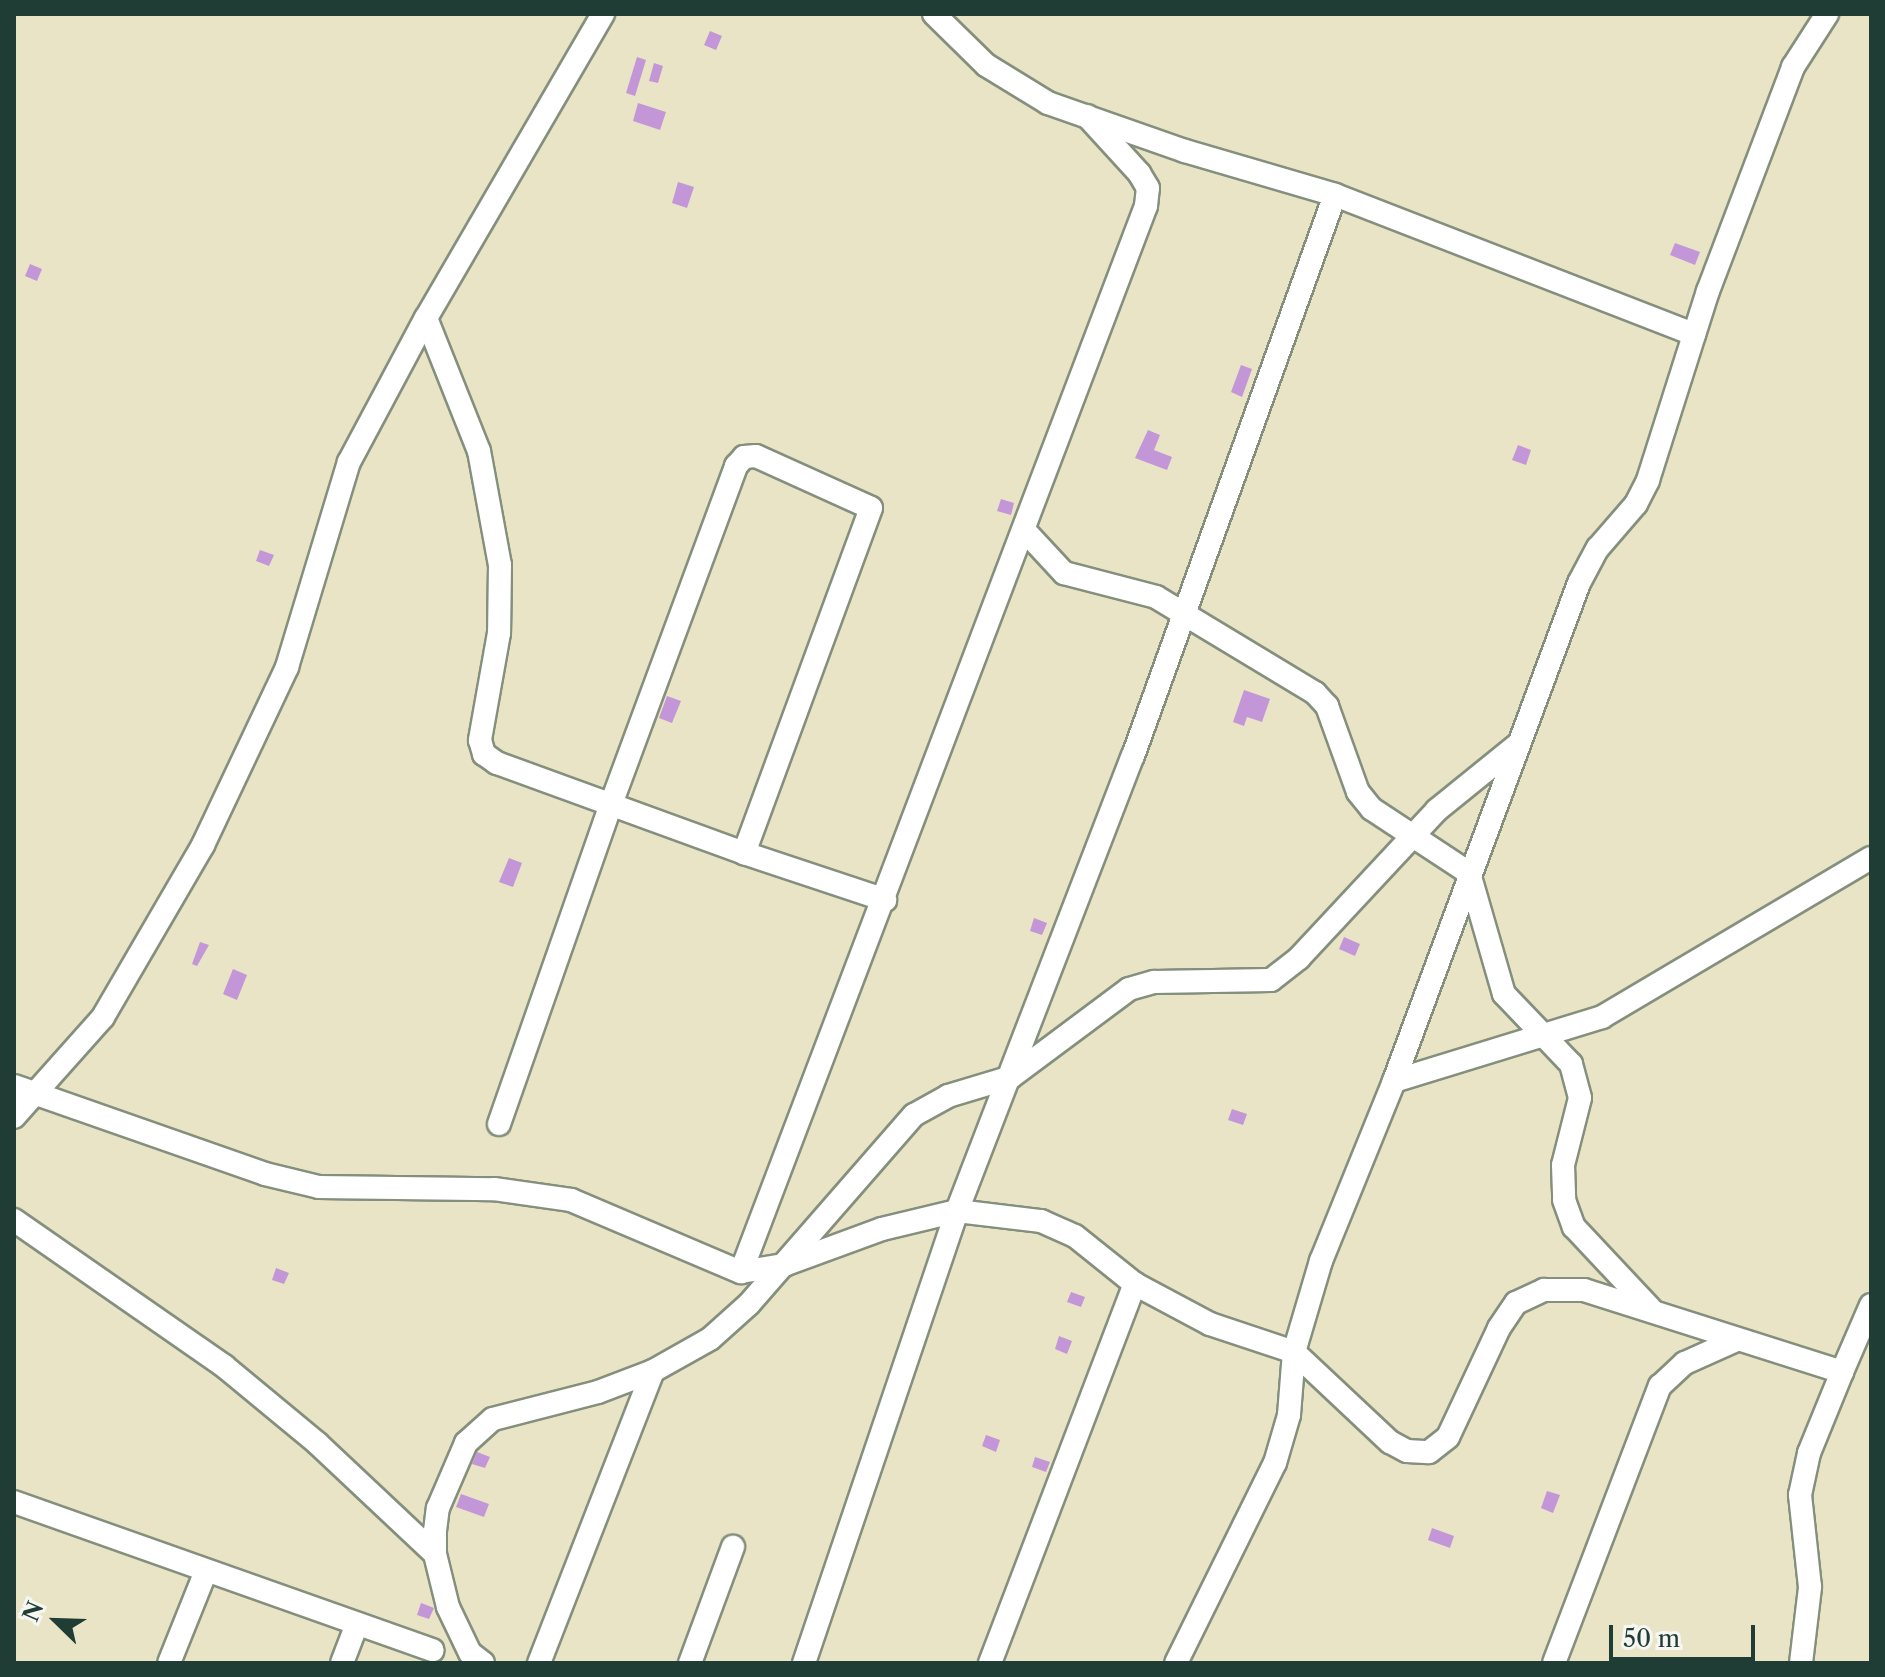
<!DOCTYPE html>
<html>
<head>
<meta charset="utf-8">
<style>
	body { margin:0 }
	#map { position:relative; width:1885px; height:1677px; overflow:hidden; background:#eae4c6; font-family:"Libre Caslon Text",serif }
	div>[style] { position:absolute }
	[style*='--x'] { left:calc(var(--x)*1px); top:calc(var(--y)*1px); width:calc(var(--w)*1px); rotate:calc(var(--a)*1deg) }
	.building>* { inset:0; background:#c296d7 }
	.roads { filter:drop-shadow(2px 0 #84907d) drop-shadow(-2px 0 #84907d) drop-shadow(0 2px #84907d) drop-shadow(0 -2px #84907d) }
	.minor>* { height:22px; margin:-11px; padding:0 11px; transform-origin:11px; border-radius:11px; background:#fff }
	span { translate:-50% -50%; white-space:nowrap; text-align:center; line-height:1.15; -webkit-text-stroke:8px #f6f6f2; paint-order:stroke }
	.frame { position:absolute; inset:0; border:16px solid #1f3d34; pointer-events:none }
	.north { position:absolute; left:16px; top:1581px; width:80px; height:80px; -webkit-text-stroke:6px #f6f6f2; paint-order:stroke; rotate:293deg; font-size:22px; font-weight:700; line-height:32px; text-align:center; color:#1f3d34 }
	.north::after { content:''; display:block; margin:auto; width:28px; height:36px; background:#1f3d34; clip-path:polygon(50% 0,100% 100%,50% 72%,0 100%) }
	.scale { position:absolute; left:1609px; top:1625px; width:146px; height:36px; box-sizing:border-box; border:4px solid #1f3d34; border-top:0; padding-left:10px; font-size:24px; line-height:28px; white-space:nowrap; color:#1f3d34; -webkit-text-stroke:6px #f6f6f2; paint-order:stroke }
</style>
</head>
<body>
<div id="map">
	<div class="building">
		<div style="clip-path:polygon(710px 31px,722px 36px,716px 50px,704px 45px)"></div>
		<div style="clip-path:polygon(637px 57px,646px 60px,635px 96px,626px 93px)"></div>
		<div style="clip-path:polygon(654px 63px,663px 66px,658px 83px,649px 81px)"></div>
		<div style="clip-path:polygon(638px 103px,666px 112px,660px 130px,633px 121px)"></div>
		<div style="clip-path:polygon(678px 182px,694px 187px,687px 208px,672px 203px)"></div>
		<div style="clip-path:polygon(1675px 243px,1700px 252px,1695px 265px,1670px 255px)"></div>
		<div style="clip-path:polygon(30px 264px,42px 269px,37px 281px,25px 276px)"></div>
		<div style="clip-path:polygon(1241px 365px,1252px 369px,1242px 397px,1231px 392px)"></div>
		<div style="clip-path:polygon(1148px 430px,1160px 435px,1154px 450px,1172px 457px,1167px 470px,1135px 458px)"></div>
		<div style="clip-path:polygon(1518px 445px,1531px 450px,1526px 465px,1512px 460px)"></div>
		<div style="clip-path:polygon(1001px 499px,1014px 503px,1011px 515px,997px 511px)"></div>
		<div style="clip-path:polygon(260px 550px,274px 555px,269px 566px,256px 561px)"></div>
		<div style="clip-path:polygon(1244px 690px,1270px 699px,1262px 722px,1247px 717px,1244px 726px,1233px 722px)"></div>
		<div style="clip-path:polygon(667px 696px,681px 701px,672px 723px,659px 718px)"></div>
		<div style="clip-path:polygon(509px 858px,522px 863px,513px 887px,499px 882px)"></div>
		<div style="clip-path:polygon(1034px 918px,1047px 923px,1042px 935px,1030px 931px)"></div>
		<div style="clip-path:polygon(1344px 937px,1360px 944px,1355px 956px,1339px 949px)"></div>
		<div style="clip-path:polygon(200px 942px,209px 945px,197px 966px,192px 964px)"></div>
		<div style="clip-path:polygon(233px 969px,247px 975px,237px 1000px,223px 994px)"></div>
		<div style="clip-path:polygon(1232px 1109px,1247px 1114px,1243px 1125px,1228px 1120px)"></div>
		<div style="clip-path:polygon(276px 1268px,289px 1273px,284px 1284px,272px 1280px)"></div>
		<div style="clip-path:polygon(1071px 1292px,1085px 1297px,1081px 1307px,1067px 1302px)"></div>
		<div style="clip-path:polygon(1059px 1336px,1072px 1341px,1067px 1354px,1055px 1349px)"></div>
		<div style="clip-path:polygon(986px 1435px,1000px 1440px,996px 1452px,982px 1446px)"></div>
		<div style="clip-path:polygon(477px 1452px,490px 1457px,485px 1468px,472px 1464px)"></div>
		<div style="clip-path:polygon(1035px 1457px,1050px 1462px,1046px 1472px,1032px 1467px)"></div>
		<div style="clip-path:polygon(1547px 1491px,1560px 1495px,1553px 1513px,1541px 1508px)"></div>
		<div style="clip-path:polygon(461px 1494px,489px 1504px,484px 1517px,456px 1507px)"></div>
		<div style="clip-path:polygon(1432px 1528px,1454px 1536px,1450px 1548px,1428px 1540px)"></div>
		<div style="clip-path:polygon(421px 1603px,434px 1608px,429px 1619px,417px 1615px)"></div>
	</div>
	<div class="roads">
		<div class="minor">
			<div style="--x:603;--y:14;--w:352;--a:120.2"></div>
			<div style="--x:426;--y:318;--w:143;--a:68.3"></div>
			<div style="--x:479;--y:451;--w:116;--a:79.6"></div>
			<div style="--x:500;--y:565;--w:68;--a:90.8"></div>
			<div style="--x:499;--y:633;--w:109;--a:100.1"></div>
			<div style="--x:480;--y:740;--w:15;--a:74"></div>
			<div style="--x:484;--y:754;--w:16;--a:35"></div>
			<div style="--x:497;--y:763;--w:263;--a:20"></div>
			<div style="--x:934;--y:14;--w:73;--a:44.4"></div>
			<div style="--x:986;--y:65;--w:73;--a:31.5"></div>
			<div style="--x:1048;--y:103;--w:145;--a:19.3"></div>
			<div style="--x:1185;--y:151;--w:156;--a:16.3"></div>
			<div style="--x:1335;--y:195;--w:385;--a:21.2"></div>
			<div style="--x:1024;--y:530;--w:59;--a:47.1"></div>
			<div style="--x:1064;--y:573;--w:95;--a:14.6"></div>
			<div style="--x:1156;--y:597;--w:186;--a:31.1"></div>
			<div style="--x:1315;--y:693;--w:18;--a:47"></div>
			<div style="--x:1327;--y:706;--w:91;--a:70.2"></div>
			<div style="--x:1358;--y:792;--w:22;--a:51"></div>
			<div style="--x:1372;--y:809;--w:116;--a:33.4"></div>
			<div style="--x:1469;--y:873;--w:126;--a:73.9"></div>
			<div style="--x:1504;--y:994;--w:97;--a:46.3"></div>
			<div style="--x:1571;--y:1064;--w:35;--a:75"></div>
			<div style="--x:1580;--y:1098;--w:69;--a:104.2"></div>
			<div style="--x:1563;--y:1165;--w:35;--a:88"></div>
			<div style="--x:1564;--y:1200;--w:29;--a:70"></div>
			<div style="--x:1574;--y:1227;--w:111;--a:46.8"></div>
			<div style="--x:1394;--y:1081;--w:218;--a:-17.1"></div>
			<div style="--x:1602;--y:1017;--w:312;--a:-30.6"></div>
			<div style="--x:14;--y:1086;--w:266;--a:19.3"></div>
			<div style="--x:265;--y:1174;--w:56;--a:13.5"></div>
			<div style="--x:319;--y:1187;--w:175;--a:0.7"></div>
			<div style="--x:494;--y:1189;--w:78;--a:8.1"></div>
			<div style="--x:571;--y:1200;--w:185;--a:23"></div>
			<div style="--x:741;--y:1272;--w:44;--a:-9.2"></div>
			<div style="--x:784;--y:1265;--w:104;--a:-20.2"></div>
			<div style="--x:882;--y:1229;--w:77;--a:-13.5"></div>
			<div style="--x:957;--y:1211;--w:85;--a:6.8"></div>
			<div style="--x:1041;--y:1221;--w:37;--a:24"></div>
			<div style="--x:1075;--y:1236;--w:77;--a:38.7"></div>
			<div style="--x:1135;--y:1284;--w:85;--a:28.1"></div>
			<div style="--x:1210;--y:1324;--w:89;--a:18.4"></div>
			<div style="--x:1294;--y:1352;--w:132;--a:43.2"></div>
			<div style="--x:1390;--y:1442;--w:19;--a:28"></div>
			<div style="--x:1407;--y:1451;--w:22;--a:3"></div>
			<div style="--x:1429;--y:1452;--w:24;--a:-38"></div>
			<div style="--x:1448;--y:1437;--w:120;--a:-64.9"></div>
			<div style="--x:1499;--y:1328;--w:30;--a:-56"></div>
			<div style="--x:1516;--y:1303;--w:31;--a:-25"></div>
			<div style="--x:1544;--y:1290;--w:40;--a:0"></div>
			<div style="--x:1584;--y:1290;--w:271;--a:17.6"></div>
			<div style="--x:1842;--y:1372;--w:73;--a:-66.6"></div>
			<div style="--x:14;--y:1117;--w:134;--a:-48.3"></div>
			<div style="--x:103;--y:1017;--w:199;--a:-59.8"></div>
			<div style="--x:203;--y:845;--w:197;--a:-64.7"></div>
			<div style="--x:287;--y:667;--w:214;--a:-73.2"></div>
			<div style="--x:349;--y:462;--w:163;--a:-61.9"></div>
			<div style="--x:499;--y:1124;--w:336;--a:-70.7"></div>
			<div style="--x:610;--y:807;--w:364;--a:-69.7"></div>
			<div style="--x:736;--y:466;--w:12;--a:-48"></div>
			<div style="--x:744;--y:457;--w:12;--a:-5"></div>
			<div style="--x:756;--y:456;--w:126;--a:24.3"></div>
			<div style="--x:871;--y:508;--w:368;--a:110.2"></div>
			<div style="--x:744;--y:853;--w:149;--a:18.4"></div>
			<div style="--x:14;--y:1220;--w:256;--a:34.8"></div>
			<div style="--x:224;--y:1366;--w:121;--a:39.6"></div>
			<div style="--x:317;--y:1443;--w:162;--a:43.2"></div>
			<div style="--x:741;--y:1272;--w:1140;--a:-69.2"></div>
			<div style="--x:1146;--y:206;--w:18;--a:-84"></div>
			<div style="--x:1148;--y:188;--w:17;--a:-121"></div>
			<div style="--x:1139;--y:173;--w:77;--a:-132.4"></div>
			<div style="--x:14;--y:1502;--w:444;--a:19.5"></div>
			<div style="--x:169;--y:1663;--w:99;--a:-68.1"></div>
			<div style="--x:342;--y:1663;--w:42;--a:-69"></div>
			<div style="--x:483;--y:1663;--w:16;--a:-142"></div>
			<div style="--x:470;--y:1653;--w:51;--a:-115.6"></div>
			<div style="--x:448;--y:1607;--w:55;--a:-103.8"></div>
			<div style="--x:435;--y:1554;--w:23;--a:-90"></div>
			<div style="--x:435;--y:1531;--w:23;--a:-83"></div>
			<div style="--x:438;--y:1508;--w:71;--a:-66.7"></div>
			<div style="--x:466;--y:1443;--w:36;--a:-42"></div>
			<div style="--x:493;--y:1419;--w:108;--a:-14.4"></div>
			<div style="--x:598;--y:1392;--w:59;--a:-20.9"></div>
			<div style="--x:653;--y:1371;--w:65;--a:-29.3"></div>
			<div style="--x:710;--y:1339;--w:52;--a:-41.9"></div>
			<div style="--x:749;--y:1304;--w:251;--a:-48.9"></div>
			<div style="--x:914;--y:1115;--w:39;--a:-29"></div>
			<div style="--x:948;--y:1096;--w:66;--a:-16.8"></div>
			<div style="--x:1011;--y:1077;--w:147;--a:-36.7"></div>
			<div style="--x:1129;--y:989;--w:26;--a:-16"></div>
			<div style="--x:1154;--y:982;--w:117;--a:-1"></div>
			<div style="--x:1271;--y:980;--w:36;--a:-38"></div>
			<div style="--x:1299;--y:958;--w:202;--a:-47"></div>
			<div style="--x:1437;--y:810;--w:102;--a:-39"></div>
			<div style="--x:539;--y:1663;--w:313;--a:-68.7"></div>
			<div style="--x:690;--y:1663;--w:124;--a:-69.7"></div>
			<div style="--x:804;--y:1663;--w:477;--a:-71.3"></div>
			<div style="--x:957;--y:1211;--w:488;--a:-68.9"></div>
			<div style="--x:1133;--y:756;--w:596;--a:-70.2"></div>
			<div style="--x:990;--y:1663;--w:406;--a:-69.1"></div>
			<div style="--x:1176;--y:1663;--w:223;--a:-63.7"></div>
			<div style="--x:1275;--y:1463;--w:50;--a:-73.7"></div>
			<div style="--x:1289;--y:1415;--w:63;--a:-85.5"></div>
			<div style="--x:1294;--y:1352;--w:95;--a:-73.5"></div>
			<div style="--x:1321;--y:1261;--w:194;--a:-67.9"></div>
			<div style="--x:1394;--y:1081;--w:531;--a:-69.62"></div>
			<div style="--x:1579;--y:583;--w:40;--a:-62"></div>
			<div style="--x:1598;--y:548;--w:58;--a:-49.2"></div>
			<div style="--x:1636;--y:504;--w:27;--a:-63"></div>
			<div style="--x:1648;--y:480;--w:198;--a:-72.4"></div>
			<div style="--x:1708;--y:291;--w:240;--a:-69.2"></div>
			<div style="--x:1793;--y:67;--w:63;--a:-57.3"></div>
			<div style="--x:1554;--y:1663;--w:297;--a:-69.1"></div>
			<div style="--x:1660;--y:1386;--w:34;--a:-43"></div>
			<div style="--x:1685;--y:1363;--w:54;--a:-24.2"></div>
			<div style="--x:1801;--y:1663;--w:77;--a:-83.2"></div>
			<div style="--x:1810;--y:1587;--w:93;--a:-96.2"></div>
			<div style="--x:1800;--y:1495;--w:43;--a:-77.9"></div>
			<div style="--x:1809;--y:1453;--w:87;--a:-67.8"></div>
		</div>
	</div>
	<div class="frame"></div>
	<div class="north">N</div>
	<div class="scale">50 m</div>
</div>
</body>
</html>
